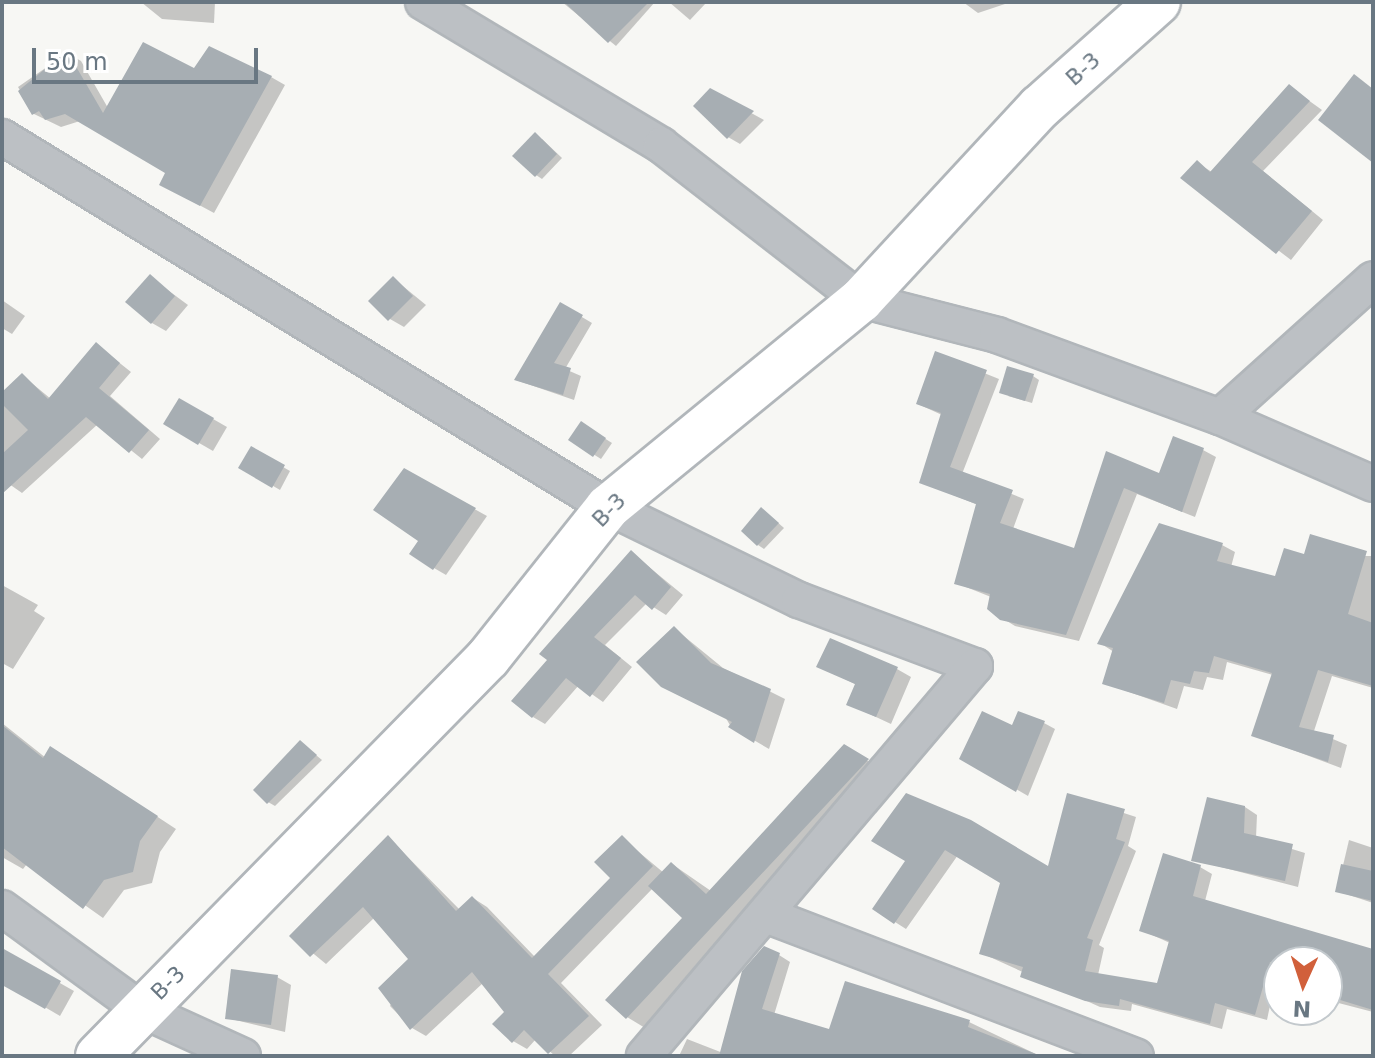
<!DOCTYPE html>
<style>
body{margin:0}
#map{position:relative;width:1375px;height:1058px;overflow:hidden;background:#f7f7f4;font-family:"DejaVu Sans",sans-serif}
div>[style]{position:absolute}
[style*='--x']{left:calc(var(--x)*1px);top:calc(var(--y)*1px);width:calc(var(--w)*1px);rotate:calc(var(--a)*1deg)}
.shadow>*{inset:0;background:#0003}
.building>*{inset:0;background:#a7aeb3}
.roads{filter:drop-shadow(2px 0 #b1b6ba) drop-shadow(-2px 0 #b1b6ba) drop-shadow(0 2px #b1b6ba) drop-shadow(0 -2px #b1b6ba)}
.minor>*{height:34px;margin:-17px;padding:0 17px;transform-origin:17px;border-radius:17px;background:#bcc0c4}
.secondary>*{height:44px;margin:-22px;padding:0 22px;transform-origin:22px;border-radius:22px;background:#fff}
span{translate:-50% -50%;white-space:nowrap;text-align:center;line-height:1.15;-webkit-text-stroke:8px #fff;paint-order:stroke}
.street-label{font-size:22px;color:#697782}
.frame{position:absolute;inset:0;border:4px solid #697782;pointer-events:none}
.north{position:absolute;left:1263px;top:946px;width:80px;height:80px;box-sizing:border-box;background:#fff;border:2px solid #c3c9cd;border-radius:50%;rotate:183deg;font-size:22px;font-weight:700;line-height:32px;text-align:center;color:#697782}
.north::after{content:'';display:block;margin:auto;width:28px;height:36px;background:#d1603b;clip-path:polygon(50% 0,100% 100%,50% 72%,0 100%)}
.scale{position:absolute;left:32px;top:48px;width:226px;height:36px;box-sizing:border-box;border:4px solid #697782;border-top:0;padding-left:10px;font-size:24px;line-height:28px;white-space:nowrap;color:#697782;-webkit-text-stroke:6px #fff;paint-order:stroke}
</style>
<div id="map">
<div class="shadow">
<i style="clip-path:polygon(141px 2px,215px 2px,214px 23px,162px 19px)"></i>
<i style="clip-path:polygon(562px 2px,655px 2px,616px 46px)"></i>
<i style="clip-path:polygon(669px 2px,704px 2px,706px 3px,690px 20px)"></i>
<i style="clip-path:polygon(1011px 2px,978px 13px,963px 2px)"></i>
<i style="clip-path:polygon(67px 53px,81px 61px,108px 108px,195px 71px,271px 77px,285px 85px,214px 213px,175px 192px,168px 172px,80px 121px,61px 127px,34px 114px,18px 87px)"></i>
<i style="clip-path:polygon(1290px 87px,1322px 110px,1263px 171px,1323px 220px,1291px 260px,1183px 178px,1197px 163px,1212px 172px)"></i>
<i style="clip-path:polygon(711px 91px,764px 120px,740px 144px,728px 137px)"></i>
<i style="clip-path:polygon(542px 139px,562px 158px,542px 179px,536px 175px)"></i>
<i style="clip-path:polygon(150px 277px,188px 305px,166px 331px,152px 323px)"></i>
<i style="clip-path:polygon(393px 278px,426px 305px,404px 327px,390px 319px)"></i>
<i style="clip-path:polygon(2px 300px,25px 316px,12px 334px,2px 328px)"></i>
<i style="clip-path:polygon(560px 304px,592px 323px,565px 369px,581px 376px,574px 400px,516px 380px)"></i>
<i style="clip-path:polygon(97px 345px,131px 372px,110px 396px,160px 439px,142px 459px,98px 424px,22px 493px,2px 479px,2px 395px,22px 375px,51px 399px)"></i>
<i style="clip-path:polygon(937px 354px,999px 379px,962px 474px,1024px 499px,1013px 529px,1075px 550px,1107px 454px,1160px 475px,1203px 450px,1216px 457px,1195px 517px,1137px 494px,1079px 641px,1015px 626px,1002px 618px,991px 597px,956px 583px,978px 505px,921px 482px,942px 415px,918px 404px)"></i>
<i style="clip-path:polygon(1033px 376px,1039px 380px,1032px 403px,1008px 396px)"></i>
<i style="clip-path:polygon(180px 400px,227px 427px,213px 451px,166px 424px)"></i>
<i style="clip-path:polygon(582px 424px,612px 443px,601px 459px,571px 440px)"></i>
<i style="clip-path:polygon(252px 449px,290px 471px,280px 490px,241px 467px)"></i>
<i style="clip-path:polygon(404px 470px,487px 516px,446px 575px,434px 568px,421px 540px)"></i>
<i style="clip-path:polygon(768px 514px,784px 528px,764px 549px,758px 545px)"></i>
<i style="clip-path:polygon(1222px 545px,1235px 552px,1231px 567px,1277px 578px,1305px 556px,1373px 556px,1373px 688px,1332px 676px,1314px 731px,1347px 745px,1341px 768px,1253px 735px,1273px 675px,1227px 662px,1223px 680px,1207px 677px,1203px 690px,1184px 686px,1177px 709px,1104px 683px,1114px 652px,1100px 643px)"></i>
<i style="clip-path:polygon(632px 553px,683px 595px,666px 615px,647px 603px,605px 645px,632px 667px,603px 702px,579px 685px,545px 724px,533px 717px,550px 660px)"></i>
<i style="clip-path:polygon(2px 585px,38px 605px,34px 611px,45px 618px,13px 669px,2px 663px)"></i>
<i style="clip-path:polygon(674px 628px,723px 668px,785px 699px,769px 749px,731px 727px)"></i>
<i style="clip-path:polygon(819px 666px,897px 669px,911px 677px,891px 724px,848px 704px,857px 685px)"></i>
<i style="clip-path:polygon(2px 723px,46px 758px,71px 760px,176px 829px,160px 852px,152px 883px,124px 890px,103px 918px,27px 864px,23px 869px,2px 857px)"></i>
<i style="clip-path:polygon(1044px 723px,1055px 729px,1028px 796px,962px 758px,1014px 728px)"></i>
<i style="clip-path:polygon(300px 742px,322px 760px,275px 806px,268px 802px)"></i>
<i style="clip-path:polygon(844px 747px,895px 777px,655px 1034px,627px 1017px,685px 917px,653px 888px,561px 983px,602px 1025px,569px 1056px,555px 1056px,536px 1039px,527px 1049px,513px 1041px,507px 1012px,483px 983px,426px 1036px,412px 1028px,390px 1006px,411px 959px,374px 918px,326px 964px,292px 936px,388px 837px,460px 910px,473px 898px,487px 907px,535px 957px,613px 878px,622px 838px,664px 873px,672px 864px,711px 891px)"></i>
<i style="clip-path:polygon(1069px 795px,1136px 817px,1128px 846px,1136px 851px,1099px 945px,1104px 948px,1098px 975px,1159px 986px,1170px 943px,1141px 930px,1200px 867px,1212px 874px,1205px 901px,1373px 954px,1373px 1012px,1327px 1000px,1327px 962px,1279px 962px,1267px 1020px,1227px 1009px,1222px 1029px,1132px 1004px,1131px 1011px,1100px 1007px,981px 953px,1003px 882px,958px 855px,906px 929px,895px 922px,908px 861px,907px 796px,1049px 869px)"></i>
<i style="clip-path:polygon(1245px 807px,1257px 815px,1256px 838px,1305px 853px,1298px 887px,1194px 860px)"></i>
<i style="clip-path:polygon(1349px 840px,1373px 848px,1373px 903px,1337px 891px)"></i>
<i style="clip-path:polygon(5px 952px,74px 991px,60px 1016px,2px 982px)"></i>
<i style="clip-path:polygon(779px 955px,790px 962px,774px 1015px,830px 1032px,969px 1022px,1040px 1056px,679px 1056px,687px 1039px,723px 1053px)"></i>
<i style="clip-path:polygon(277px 977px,291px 985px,285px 1032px,227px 1018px)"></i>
</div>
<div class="building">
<i style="clip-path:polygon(564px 2px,649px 2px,608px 43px)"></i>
<i style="clip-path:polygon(143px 42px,194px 68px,209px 46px,272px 76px,200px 206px,159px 185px,165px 173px,65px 114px,45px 120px,39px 111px,32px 115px,18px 91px,67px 51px,103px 113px)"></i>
<i style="clip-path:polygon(1354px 74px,1373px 89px,1373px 163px,1318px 120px)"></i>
<i style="clip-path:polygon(1289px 84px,1310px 101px,1252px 162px,1312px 211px,1276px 254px,1180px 178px,1197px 160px,1210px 172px)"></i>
<i style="clip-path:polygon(710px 88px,754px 111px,727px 139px,693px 106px)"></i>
<i style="clip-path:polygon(535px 132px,557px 154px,535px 177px,512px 156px)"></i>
<i style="clip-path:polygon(150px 274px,175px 296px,151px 324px,125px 302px)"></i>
<i style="clip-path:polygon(393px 276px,413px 296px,388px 321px,368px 301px)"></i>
<i style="clip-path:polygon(560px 302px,583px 315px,554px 363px,571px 368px,563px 395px,514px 380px)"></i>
<i style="clip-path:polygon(96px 342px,120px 363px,99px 388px,149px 430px,129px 453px,86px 417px,2px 494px,2px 454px,28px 430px,2px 404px,2px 392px,22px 373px,48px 399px)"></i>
<i style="clip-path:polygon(935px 351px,987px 370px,950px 467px,1013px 490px,1000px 523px,1074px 548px,1106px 451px,1159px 473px,1173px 436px,1204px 448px,1182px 512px,1124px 488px,1066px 635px,1000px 620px,987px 609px,990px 594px,954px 584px,976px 504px,919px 483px,941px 413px,916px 404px)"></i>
<i style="clip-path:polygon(1007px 366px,1034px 374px,1025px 401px,999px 393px)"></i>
<i style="clip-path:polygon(179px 398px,214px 418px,198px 445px,163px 424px)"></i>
<i style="clip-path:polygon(581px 421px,606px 438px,593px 457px,568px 440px)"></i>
<i style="clip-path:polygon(251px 446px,285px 465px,272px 488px,238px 468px)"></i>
<i style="clip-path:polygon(404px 468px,476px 508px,433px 570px,409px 554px,418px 541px,373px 510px)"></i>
<i style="clip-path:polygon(761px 507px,779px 523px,757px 546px,741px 531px)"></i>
<i style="clip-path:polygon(1159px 523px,1223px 543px,1217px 561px,1275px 576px,1284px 548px,1304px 554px,1310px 534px,1367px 551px,1348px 614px,1373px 623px,1373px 686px,1318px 670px,1299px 727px,1334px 735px,1328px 762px,1251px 736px,1272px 673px,1214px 656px,1209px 673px,1194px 671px,1190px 684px,1171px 680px,1164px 703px,1102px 684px,1113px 648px,1097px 644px)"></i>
<i style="clip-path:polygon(631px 550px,671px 587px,652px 610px,635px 595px,594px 637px,621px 658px,590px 697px,566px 678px,532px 718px,511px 701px,547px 660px,539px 654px)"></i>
<i style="clip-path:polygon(674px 626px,711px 663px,771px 689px,754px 743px,728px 727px,732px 722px,661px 687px,636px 662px)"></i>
<i style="clip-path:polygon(830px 638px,898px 667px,876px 717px,846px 705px,855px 684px,816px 667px)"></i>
<i style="clip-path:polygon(982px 711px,1012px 725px,1018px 711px,1045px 721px,1016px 792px,959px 759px)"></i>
<i style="clip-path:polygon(2px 725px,43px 758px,50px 746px,158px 816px,140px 841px,133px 872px,104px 880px,83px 909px,2px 847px)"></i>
<i style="clip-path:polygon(300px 740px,317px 755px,267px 804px,253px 790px)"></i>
<i style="clip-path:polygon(844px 744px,869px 759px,626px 1019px,605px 1000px,682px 918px,648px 886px,671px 862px,706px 894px)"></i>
<i style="clip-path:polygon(906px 793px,971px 820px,1048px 866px,1067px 793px,1125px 809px,1116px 839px,1125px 842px,1087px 938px,1093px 940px,1085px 971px,1157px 983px,1169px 941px,1139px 931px,1163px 853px,1201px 865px,1193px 896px,1373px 949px,1373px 1010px,1327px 996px,1327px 962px,1270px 962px,1255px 1015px,1215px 1003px,1210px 1024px,1120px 999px,1119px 1006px,1085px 1001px,1020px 977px,1023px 967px,979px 954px,1000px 883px,945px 850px,894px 924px,872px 909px,905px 861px,871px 841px)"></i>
<i style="clip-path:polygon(1207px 797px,1245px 806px,1244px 833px,1293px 844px,1285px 881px,1191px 861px)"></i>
<i style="clip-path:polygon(388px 835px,456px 911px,472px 896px,532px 958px,610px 878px,594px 862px,622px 835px,653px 866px,548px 974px,589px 1016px,548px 1054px,524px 1030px,512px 1043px,492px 1024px,504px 1012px,472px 972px,410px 1030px,378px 988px,408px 959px,363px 907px,310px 957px,289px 936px)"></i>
<i style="clip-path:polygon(1341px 864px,1373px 871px,1373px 901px,1335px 892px)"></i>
<i style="clip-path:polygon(764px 946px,780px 953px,762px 1009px,829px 1029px,845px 981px,970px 1020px,968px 1027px,1041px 1056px,719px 1056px,742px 971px)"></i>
<i style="clip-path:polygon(2px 948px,61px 981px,45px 1009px,2px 985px)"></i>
<i style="clip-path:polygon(231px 969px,278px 975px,271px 1025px,225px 1019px)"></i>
</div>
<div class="roads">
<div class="minor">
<i style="--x:423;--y:2;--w:278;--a:31"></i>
<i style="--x:661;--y:145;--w:253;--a:37.8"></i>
<i style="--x:861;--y:300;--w:140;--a:14.4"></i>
<i style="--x:997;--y:335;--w:238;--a:20.2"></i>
<i style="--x:1220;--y:417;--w:206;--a:-42"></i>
<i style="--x:2;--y:137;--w:710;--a:31.41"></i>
<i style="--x:608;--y:507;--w:212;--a:26"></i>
<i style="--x:799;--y:600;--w:188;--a:20.6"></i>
<i style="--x:975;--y:666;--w:512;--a:130.32"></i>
<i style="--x:1220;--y:417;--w:167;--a:23.6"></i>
<i style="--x:2;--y:908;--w:173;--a:36.1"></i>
<i style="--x:142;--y:1010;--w:111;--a:24.5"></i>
<i style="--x:766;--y:915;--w:396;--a:20.9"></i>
</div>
<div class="secondary">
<i style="--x:98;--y:1056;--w:557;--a:-45.58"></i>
<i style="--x:488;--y:658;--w:193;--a:-51.5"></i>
<i style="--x:608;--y:507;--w:327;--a:-39.3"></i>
<i style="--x:861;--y:300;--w:263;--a:-47.2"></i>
<i style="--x:1040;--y:107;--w:158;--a:-41.7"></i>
</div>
</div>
<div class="street-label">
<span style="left:1083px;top:69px;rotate:-42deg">B-3</span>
<span style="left:609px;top:510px;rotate:-46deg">B-3</span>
<span style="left:168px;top:983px;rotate:-45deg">B-3</span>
</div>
<div class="frame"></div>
<div class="north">N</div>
<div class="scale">50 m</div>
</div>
